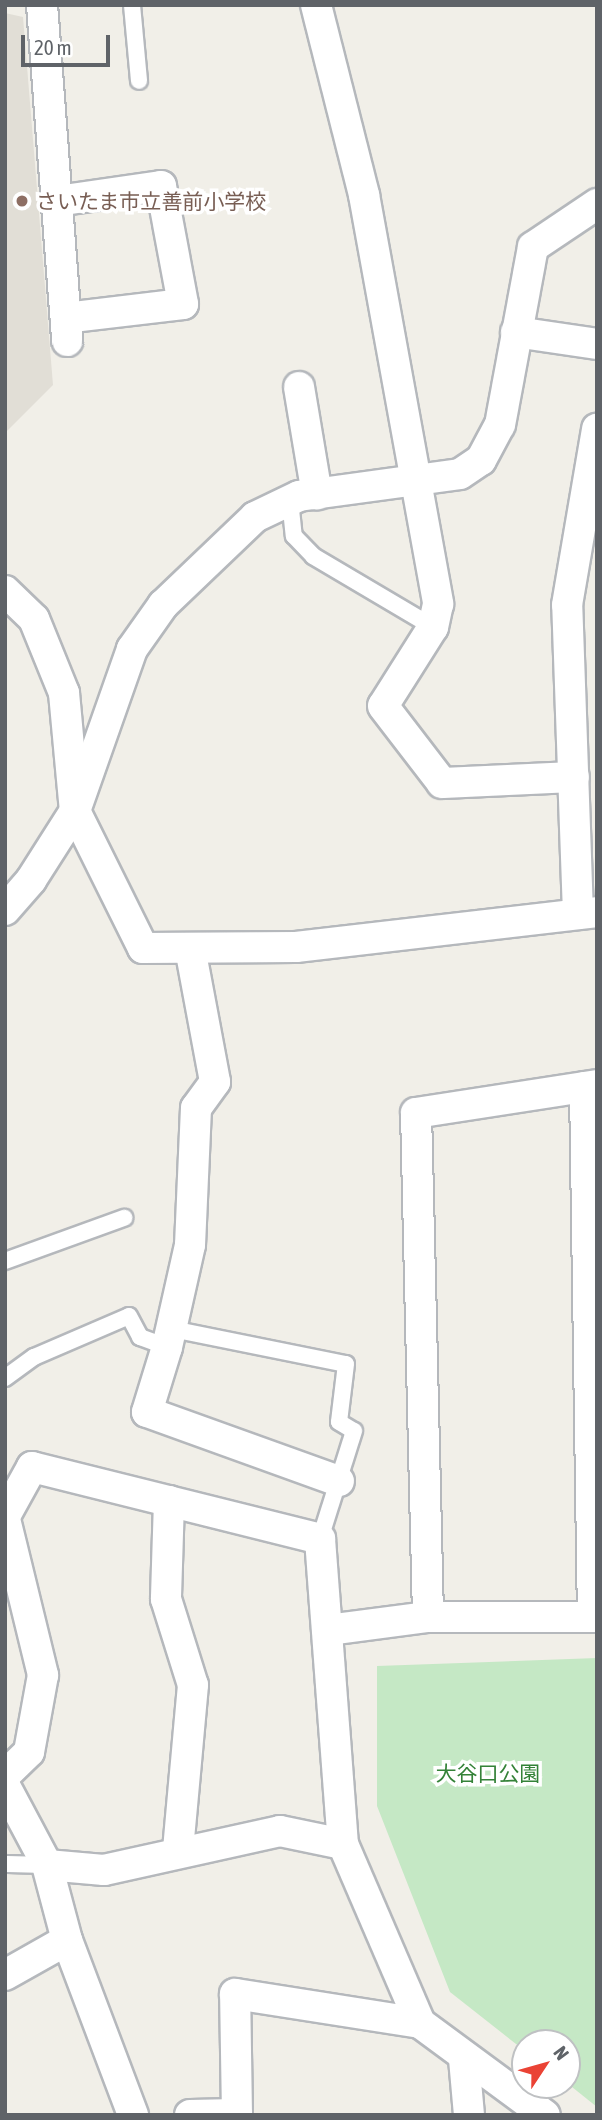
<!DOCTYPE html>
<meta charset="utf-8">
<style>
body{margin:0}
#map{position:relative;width:602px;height:2120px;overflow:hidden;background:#f1efe8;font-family:"Asap Condensed","Noto Sans JP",sans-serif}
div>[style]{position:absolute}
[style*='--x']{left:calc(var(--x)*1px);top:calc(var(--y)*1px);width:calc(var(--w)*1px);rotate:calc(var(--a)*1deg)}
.education>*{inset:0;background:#e1ded6}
.green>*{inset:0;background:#c5e8c5}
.roads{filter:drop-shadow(2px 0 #b5b8bc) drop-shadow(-2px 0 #b5b8bc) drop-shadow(0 2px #b5b8bc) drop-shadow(0 -2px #b5b8bc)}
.lane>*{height:16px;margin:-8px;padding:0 8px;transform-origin:8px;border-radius:8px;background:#fff}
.street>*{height:30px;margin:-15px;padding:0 15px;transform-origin:15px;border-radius:15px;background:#fff}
.dots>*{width:19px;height:19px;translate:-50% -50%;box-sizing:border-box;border:4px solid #fff;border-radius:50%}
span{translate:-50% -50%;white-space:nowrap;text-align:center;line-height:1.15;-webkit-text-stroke:7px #fff;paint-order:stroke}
.education-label{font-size:21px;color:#785e54}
.left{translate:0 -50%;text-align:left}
.park-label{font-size:21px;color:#348238}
.frame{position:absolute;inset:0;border:7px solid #5f6368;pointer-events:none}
.north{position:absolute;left:511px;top:2029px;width:70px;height:70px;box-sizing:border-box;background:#fff;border:2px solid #bfc1c3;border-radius:50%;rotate:54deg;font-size:19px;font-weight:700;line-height:28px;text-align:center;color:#5f6368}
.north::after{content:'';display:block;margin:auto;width:24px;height:32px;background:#ea4335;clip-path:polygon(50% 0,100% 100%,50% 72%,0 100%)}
.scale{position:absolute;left:21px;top:35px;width:89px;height:32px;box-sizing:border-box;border:4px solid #5f6368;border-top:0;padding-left:9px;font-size:21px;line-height:24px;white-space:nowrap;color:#5f6368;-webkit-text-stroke:5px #fff;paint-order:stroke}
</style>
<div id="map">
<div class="education">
<i style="clip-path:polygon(5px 13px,23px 17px,53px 385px,5px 433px)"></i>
</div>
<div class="green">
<i style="clip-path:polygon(597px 1658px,597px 2107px,567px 2083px,567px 2043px,525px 2043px,525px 2051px,450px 1992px,377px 1806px,377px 1666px)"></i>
</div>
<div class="roads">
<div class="lane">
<i style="--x:132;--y:5;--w:76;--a:84.7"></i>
<i style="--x:290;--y:500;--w:36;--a:84"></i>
<i style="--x:294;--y:536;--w:28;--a:46"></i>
<i style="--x:313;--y:556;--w:139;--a:30.6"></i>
<i style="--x:5;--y:1261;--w:127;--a:-19.9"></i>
<i style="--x:172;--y:1329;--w:177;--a:11.4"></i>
<i style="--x:346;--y:1364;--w:58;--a:96.9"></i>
<i style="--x:339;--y:1422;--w:17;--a:31"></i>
<i style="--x:354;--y:1431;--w:113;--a:107.5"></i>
<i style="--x:5;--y:1378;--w:36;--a:-36"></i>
<i style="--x:34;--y:1357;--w:103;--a:-23.3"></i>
<i style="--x:129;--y:1316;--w:24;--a:62"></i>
<i style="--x:140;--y:1337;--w:29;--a:20"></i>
<i style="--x:5;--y:1864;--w:42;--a:1.4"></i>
</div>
<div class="street">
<i style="--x:42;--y:5;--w:337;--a:85.7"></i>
<i style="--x:316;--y:5;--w:196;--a:75.8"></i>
<i style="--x:364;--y:195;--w:416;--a:79.7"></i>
<i style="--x:438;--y:604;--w:24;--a:102"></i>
<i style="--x:433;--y:627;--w:93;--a:122.3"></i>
<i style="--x:383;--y:706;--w:97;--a:52.5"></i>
<i style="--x:442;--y:783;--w:132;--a:-2.6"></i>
<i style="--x:57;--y:201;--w:105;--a:-8.2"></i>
<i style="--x:161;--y:186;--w:120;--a:79.4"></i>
<i style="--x:183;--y:304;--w:118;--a:173.2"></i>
<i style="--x:516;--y:332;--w:82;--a:8.4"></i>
<i style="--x:299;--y:387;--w:109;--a:80.5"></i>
<i style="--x:5;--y:591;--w:40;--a:44"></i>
<i style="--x:34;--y:619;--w:80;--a:67.9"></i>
<i style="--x:64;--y:693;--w:119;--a:84.7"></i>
<i style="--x:75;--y:811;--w:153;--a:63.6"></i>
<i style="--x:143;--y:948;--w:153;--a:-0.4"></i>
<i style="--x:296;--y:947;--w:303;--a:-6.6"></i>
<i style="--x:5;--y:910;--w:40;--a:-49"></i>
<i style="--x:31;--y:880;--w:82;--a:-57.5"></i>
<i style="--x:75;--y:811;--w:172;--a:-70.6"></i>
<i style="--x:132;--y:649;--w:54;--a:-54.8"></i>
<i style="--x:163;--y:605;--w:127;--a:-43.7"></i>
<i style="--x:255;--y:517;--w:49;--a:-25.5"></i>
<i style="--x:299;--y:496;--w:162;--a:-7.8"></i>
<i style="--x:460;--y:474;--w:25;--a:-34"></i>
<i style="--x:481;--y:460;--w:40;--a:-62"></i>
<i style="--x:500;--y:425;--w:181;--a:-79.5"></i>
<i style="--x:533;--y:247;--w:77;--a:-33.9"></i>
<i style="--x:578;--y:914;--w:309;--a:-92"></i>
<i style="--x:567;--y:605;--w:179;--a:-80.3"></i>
<i style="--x:190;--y:948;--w:136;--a:79.4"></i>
<i style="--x:215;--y:1082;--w:32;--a:126"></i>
<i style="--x:196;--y:1108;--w:137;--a:92.5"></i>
<i style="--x:190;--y:1245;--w:105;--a:102.7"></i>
<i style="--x:167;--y:1347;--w:68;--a:107.1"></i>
<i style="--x:147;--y:1412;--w:204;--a:19.8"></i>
<i style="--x:585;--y:1087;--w:530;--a:89.14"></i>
<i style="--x:169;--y:1501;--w:98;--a:91.8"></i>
<i style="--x:166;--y:1599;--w:90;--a:72.6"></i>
<i style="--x:193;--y:1685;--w:166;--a:95.2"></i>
<i style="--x:5;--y:1516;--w:56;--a:-61.1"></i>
<i style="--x:32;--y:1467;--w:297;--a:14"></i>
<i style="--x:320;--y:1539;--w:306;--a:85.7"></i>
<i style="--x:343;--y:1844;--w:195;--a:66.7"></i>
<i style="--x:420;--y:2023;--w:155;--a:36.4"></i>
<i style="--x:5;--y:1519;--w:161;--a:76.3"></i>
<i style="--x:43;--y:1675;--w:78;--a:100.3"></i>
<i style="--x:29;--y:1752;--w:33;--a:136"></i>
<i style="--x:428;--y:1617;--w:504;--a:-91.36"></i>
<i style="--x:416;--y:1113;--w:183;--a:-8.8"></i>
<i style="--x:328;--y:1630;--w:101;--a:-7.4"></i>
<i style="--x:428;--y:1617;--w:169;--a:0"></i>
<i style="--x:5;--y:1786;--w:89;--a:62"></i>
<i style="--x:47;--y:1865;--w:78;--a:75.1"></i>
<i style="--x:67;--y:1940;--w:187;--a:69.3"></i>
<i style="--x:47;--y:1865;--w:57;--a:5"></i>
<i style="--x:104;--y:1870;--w:180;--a:-12.5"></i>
<i style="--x:280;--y:1831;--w:64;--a:11.7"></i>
<i style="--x:5;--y:1975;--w:71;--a:-29.4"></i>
<i style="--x:464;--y:2059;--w:56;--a:84.9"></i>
<i style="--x:190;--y:2115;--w:47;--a:-1.2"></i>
<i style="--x:237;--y:2115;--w:121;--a:-90.9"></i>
<i style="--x:235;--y:1994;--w:187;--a:8.9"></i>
</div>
</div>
<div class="dots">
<i style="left:22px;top:201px;background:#8d6e63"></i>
</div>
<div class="education-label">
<span class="left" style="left:36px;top:201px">さいたま市立善前小学校</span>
</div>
<div class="park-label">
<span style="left:488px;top:1773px">大谷口公園</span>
</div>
<div class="frame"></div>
<div class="north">N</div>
<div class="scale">20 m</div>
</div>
